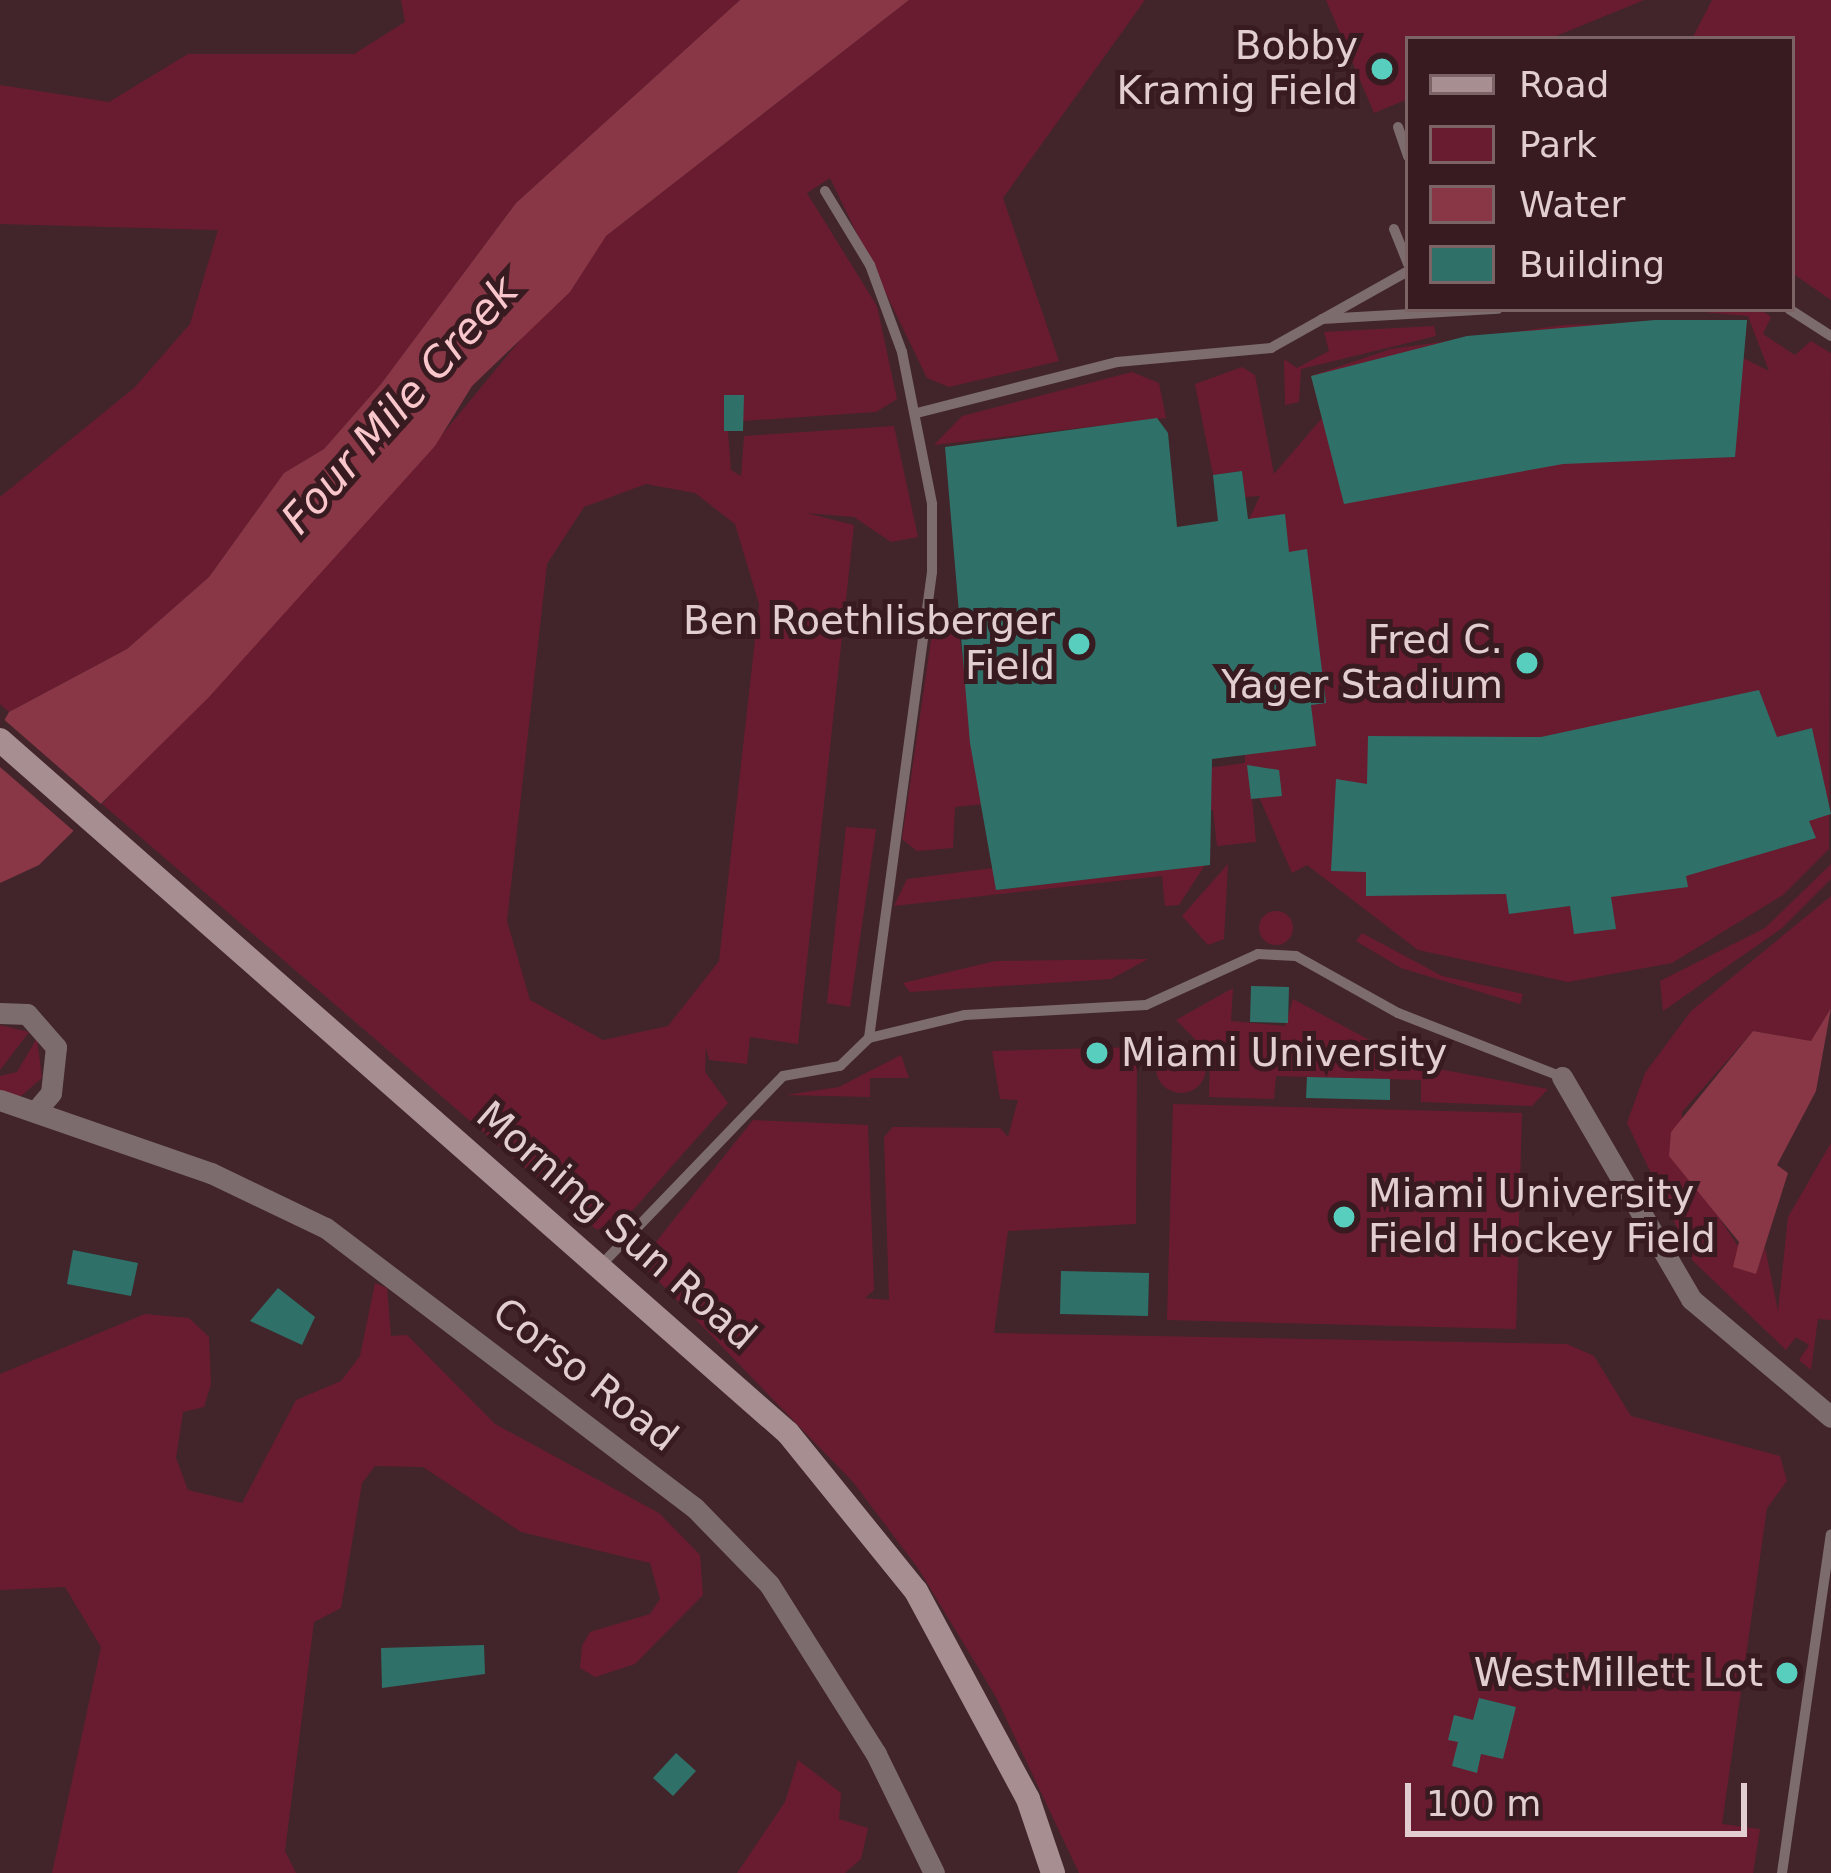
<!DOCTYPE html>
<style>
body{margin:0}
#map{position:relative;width:1831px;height:1873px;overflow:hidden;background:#42252a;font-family:"DejaVu Sans",sans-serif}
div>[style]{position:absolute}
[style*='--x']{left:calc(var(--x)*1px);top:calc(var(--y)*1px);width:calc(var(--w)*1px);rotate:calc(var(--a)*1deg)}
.green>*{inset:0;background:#691c2f}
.round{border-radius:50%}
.water>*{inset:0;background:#893647}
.pier>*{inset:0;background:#42252a}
.building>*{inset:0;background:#2f7169}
.lane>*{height:10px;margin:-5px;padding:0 5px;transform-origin:5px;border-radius:5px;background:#7c6c6e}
.street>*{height:21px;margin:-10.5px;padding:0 10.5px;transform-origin:10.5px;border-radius:10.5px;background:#7c6c6e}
.secondary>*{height:24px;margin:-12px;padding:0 12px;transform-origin:12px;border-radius:12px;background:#a78f91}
.dots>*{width:33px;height:33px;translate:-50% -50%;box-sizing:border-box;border:6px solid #371b20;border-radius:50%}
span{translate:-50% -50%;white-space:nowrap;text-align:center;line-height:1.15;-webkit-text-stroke:10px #371b20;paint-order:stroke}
.poi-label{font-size:39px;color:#e2ced0}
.right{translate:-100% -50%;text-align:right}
.left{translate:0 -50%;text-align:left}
.street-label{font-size:39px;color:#e2ced0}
.water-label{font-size:42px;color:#f9c6cc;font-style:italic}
.legend{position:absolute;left:1405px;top:36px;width:390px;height:276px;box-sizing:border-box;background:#371b20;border:3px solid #7b6366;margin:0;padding:15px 21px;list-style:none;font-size:36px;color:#e2ced0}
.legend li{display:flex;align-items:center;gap:24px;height:60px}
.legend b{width:60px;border:3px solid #7b6366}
.scale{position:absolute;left:1405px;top:1783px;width:342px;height:54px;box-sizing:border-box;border:6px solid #e2ced0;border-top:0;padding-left:15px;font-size:36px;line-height:42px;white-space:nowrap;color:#e2ced0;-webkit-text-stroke:9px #371b20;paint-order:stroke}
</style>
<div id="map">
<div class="green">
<i style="clip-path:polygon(401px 0,740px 0,516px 203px,381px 384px,324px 449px,284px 473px,209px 577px,127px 649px,9px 712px,0 704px,0 497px,134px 388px,190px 324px,218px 230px,0 224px,0 85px,109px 102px,188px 54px,354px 54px,405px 22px)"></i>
<i style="clip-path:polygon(evenodd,909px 0,1145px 0,1003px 198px,1059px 361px,949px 387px,927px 378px,830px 178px,807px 193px,877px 306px,897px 399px,876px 412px,743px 421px,743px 395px,725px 395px,731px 470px,741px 476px,744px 436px,894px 426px,918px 537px,891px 542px,854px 517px,806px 513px,854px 525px,798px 1044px,750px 1037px,747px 1064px,709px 1060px,706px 1046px,705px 1072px,728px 1103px,633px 1210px,597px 1230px,102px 804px,421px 460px,606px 236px,909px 0,646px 484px,695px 493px,735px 524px,759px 604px,719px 961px,668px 1026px,603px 1040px,530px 1000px,507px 921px,547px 564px,584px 507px,646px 484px)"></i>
<i style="clip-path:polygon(1326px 0,1644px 0,1549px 39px,1408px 39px,1408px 99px,1374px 113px)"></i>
<i style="clip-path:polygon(1712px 0,1831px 0,1831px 300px,1792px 273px,1792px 39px,1692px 39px)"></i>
<i style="clip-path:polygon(1669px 309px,1760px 309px,1771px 317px,1763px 334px,1795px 355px,1811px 341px,1831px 353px,1829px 849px,1783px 895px,1672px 963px,1568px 982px,1418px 950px,1307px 865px,1292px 873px,1250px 776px,1256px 842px,1217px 846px,1213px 810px,1204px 810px,1208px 768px,1245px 763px,1240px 538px,1260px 496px,1245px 497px,1242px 471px,1213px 475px,1195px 384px,1242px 367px,1255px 375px,1274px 474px,1322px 418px,1311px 376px,1391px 349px,1564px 325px,1747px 320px,1743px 358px,1769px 371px,1748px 316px)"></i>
<i style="clip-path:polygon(1434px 326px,1436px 336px,1301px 369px,1299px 402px,1285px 405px,1284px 359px,1297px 368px,1329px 351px,1324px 332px)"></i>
<i style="clip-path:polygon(1132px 372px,1159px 383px,1166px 418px,934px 445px,962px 416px)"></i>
<i style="clip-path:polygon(957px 621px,985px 804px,955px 807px,953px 848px,917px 851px,902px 839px,932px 634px)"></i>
<i style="clip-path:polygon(846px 827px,876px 829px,850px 1007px,827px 1003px)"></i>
<i style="clip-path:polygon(1228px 864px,1224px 939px,1208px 945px,1182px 916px)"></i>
<i style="clip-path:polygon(1831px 864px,1831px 879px,1782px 928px,1663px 1011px,1660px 981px,1765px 928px)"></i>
<i style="clip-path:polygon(1205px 865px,1179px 905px,1165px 906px,1162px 876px,894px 906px,907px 879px,993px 868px,997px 890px)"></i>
<i style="clip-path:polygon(1831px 896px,1831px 1008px,1811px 1041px,1753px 1031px,1682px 1112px,1683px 1164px,1756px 1273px,1765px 1247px,1778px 1311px,1788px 1217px,1831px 1143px,1831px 1320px,1818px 1319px,1811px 1370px,1799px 1360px,1809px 1345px,1796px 1337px,1786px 1350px,1693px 1261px,1627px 1123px,1645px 1073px,1691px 1011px)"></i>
<i class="round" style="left:1259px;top:911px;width:34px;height:34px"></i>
<i style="clip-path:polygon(1362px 933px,1442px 976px,1523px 994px,1520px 1004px,1401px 968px,1356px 941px)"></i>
<i style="clip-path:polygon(1148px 959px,1111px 979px,910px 992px,903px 983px,995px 961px)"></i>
<i style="clip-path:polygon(1233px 988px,1231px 1021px,1285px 1026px,1293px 999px,1416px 1065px,1548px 1089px,1532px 1106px,1421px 1102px,1421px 1080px,1276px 1076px,1274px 1099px,1209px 1097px,1210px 1054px,1176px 1020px)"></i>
<i style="clip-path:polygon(0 1025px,29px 1032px,0 1070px)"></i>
<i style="clip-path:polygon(37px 1038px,42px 1078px,21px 1096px,0 1094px,0 1076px,17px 1072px)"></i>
<i class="round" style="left:1156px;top:1043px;width:50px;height:50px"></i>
<i style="clip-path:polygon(1137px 1047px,1136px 1224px,1008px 1231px,994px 1333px,1567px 1344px,1594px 1356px,1631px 1416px,1780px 1456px,1787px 1481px,1767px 1508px,1722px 1824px,1760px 1829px,1753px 1873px,1079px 1873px,996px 1697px,918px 1568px,853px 1482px,640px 1262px,753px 1120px,868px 1125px,874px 1290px,865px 1298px,889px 1300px,884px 1137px,893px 1127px,1000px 1128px,1008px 1137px,1018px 1100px,1000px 1099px,992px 1051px)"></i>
<i style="clip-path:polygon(901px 1055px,909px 1078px,870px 1078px,870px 1097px,785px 1095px,839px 1087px)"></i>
<i style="clip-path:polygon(1173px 1104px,1522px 1113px,1516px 1329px,1167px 1320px)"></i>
<i style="clip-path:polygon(375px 1283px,387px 1288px,391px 1336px,407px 1335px,495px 1424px,659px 1513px,700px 1555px,703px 1595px,635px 1664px,595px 1677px,580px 1668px,582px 1646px,590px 1632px,650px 1614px,660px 1599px,650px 1563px,521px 1532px,423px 1467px,375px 1466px,362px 1483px,341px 1608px,314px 1622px,285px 1851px,296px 1873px,52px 1873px,101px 1647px,65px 1587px,0 1590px,0 1374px,145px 1314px,189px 1318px,209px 1337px,211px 1384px,204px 1407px,183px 1412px,176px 1458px,188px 1490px,242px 1503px,296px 1400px,341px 1381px,360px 1356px)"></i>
<i style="clip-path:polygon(798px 1760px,841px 1793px,839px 1819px,868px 1828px,861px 1859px,845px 1873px,737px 1873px,785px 1802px)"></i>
</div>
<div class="water">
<i style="clip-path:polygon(740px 0,909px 0,606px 236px,570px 292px,472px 386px,435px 446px,209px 697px,39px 865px,0 883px,0 728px,9px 712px,127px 649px,209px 577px,284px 473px,324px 449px,381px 384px,516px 203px)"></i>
<i style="clip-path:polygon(1831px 1008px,1816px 1091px,1777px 1165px,1788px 1173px,1756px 1274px,1733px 1267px,1739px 1242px,1669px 1156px,1671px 1132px,1753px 1031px,1811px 1041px)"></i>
</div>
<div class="pier">
<i style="clip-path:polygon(0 716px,102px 805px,76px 833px,0 767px)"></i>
</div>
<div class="building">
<i style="clip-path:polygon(1655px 320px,1747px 320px,1735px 457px,1563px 464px,1344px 504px,1311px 376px,1467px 336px)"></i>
<i style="clip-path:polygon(724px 395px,744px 395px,743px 431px,724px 431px)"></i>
<i style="clip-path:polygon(1157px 418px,1168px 433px,1177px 527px,1218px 521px,1213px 475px,1242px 471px,1248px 519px,1285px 514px,1289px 552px,1307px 549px,1326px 703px,1311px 705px,1316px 746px,1212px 759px,1210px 865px,996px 890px,970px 743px,945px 447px)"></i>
<i style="clip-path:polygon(1759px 690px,1777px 737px,1812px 728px,1831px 814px,1809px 821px,1816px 838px,1686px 876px,1688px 887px,1611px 897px,1616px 929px,1574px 934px,1570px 906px,1509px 914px,1506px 894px,1366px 896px,1366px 872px,1331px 871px,1336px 779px,1367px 784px,1368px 736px,1541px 737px)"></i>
<i style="clip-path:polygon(1247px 765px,1279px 770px,1282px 796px,1251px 799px)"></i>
<i style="clip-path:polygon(1251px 986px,1289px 987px,1288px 1023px,1250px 1022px)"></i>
<i style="clip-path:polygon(1307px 1077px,1390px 1079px,1390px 1100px,1306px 1098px)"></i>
<i style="clip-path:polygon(73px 1250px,138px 1263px,131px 1296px,67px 1284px)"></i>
<i style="clip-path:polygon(1061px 1271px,1149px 1273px,1148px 1316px,1060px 1314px)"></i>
<i style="clip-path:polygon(278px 1288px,315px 1317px,302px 1345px,250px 1321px)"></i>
<i style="clip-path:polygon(484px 1645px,485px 1674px,382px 1688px,381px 1648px)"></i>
<i style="clip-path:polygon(1479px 1698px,1516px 1707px,1503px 1759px,1481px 1754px,1477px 1773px,1452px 1766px,1458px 1742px,1448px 1740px,1454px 1715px,1473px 1720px)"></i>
<i style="clip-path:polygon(676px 1753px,696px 1771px,673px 1796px,653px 1778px)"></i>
</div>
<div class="lane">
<i style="--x:1398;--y:127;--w:31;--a:71"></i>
<i style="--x:825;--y:191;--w:87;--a:58.7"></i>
<i style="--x:870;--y:265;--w:93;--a:69.8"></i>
<i style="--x:902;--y:352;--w:155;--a:78.8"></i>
<i style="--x:932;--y:504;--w:68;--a:90"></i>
<i style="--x:932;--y:572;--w:470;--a:97.7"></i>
<i style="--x:1394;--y:229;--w:37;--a:68"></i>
<i style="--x:1789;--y:309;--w:50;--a:32.7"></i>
<i style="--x:1322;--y:319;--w:176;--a:-3.3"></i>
<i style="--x:917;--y:413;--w:206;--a:-14.3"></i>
<i style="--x:1117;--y:362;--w:155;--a:-5.2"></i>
<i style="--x:1271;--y:348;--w:157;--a:-29.3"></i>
<i style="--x:604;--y:1262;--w:258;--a:-46.1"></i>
<i style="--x:783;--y:1076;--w:58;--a:-10"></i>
<i style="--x:840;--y:1066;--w:40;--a:-44"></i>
<i style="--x:869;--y:1038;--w:99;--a:-13.5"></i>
<i style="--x:965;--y:1015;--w:181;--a:-3.2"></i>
<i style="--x:1146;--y:1005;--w:123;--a:-24.5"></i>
<i style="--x:1258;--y:954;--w:38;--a:3"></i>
<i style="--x:1296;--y:956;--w:117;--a:29.2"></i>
<i style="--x:1398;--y:1013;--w:176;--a:21.3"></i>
<i style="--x:1782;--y:1873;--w:342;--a:-81.8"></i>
</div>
<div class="street">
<i style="--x:0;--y:1013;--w:27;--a:2"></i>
<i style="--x:27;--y:1014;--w:44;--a:48.7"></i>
<i style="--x:56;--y:1047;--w:46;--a:96.2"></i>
<i style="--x:51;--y:1093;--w:23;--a:130"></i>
<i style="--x:1562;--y:1077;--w:257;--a:59.8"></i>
<i style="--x:1691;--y:1299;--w:183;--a:40.1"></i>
<i style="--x:0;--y:1100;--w:223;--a:19.1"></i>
<i style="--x:211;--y:1173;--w:127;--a:25.6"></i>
<i style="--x:326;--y:1228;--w:463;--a:37.2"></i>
<i style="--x:695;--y:1508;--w:106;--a:45.8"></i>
<i style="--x:769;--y:1584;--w:201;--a:57.8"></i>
<i style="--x:876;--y:1754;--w:132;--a:64"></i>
</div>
<div class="secondary">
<i style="--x:0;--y:740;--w:1049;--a:41.33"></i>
<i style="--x:788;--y:1433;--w:203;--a:51"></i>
<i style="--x:916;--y:1591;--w:236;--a:61.7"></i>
<i style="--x:1028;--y:1799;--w:78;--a:71.3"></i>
</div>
<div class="dots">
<i style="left:1382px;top:69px;background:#58cebf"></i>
<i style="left:1079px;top:644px;background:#58cebf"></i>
<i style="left:1527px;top:663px;background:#58cebf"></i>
<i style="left:1097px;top:1053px;background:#58cebf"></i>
<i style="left:1344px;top:1217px;background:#58cebf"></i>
<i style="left:1787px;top:1673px;background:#58cebf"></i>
</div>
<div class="poi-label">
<span class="right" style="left:1358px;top:69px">Bobby<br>Kramig Field</span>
<span class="right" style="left:1055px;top:644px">Ben Roethlisberger<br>Field</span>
<span class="right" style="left:1503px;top:663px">Fred C.<br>Yager Stadium</span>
<span class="left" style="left:1121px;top:1053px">Miami University</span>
<span class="left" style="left:1368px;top:1217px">Miami University<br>Field Hockey Field</span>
<span class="right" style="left:1763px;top:1673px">WestMillett Lot</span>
</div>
<div class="street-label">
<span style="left:616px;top:1226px;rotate:41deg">Morning Sun Road</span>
<span style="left:585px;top:1375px;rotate:38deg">Corso Road</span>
</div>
<div class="water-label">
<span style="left:400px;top:405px;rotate:-48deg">Four Mile Creek</span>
</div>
<ul class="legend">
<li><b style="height:15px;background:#a78f91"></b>Road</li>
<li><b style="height:33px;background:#691c2f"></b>Park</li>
<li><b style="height:33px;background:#893647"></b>Water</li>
<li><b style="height:33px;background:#2f7169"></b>Building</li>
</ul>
<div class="scale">100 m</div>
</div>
